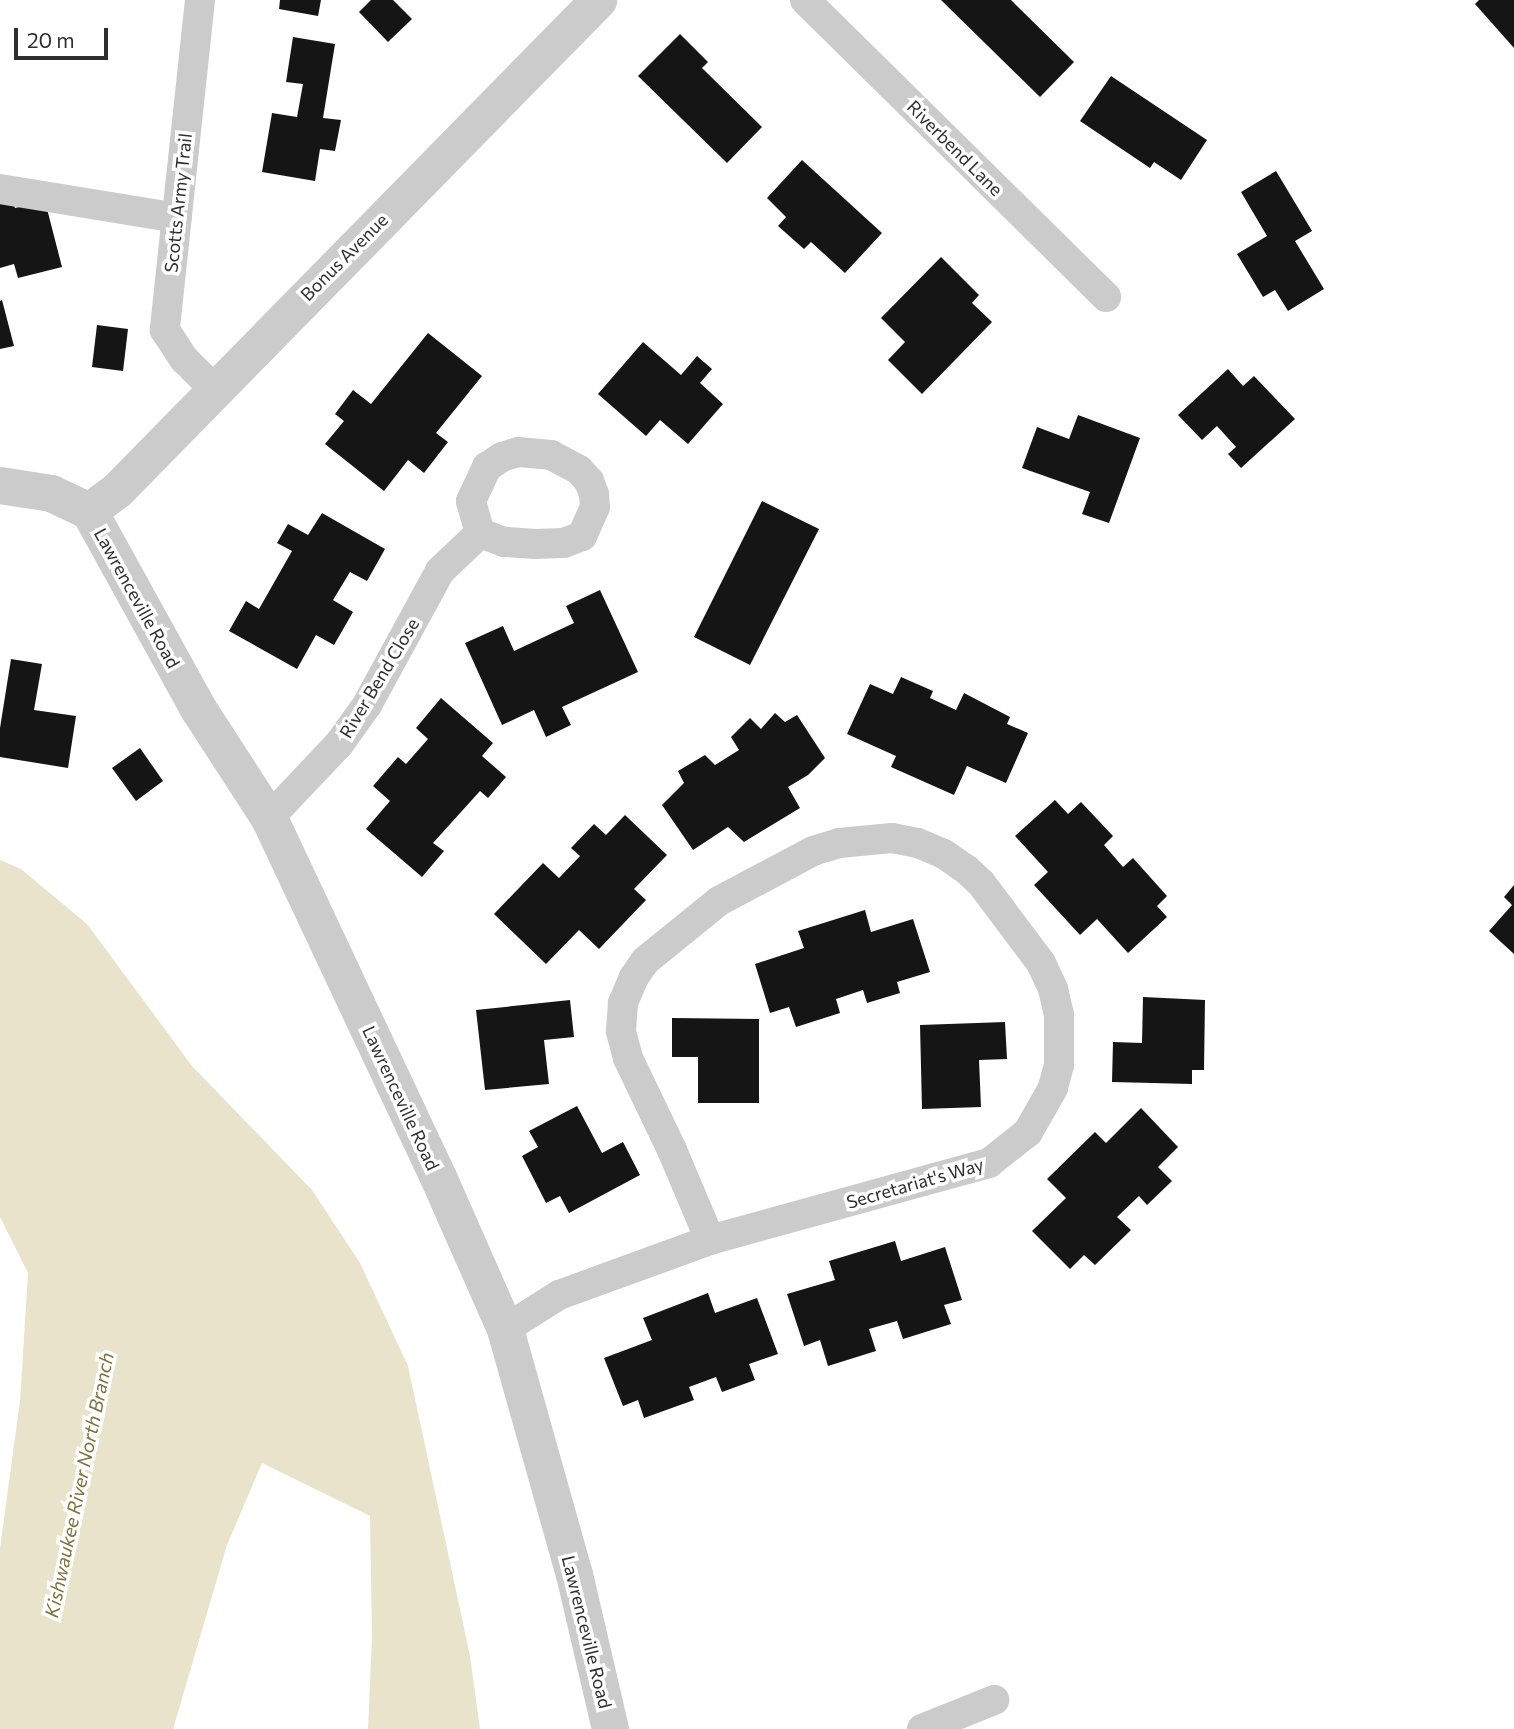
<!DOCTYPE html>
<style>
body{margin:0}
#map{position:relative;width:1514px;height:1729px;overflow:hidden;background:#fff;font-family:Commissioner,sans-serif}
div>[style]{position:absolute}
[style*='--x']{left:calc(var(--x)*1px);top:calc(var(--y)*1px);width:calc(var(--w)*1px);rotate:calc(var(--a)*1deg)}
.water>*{inset:0;background:#e9e3cb}
.building>*{inset:0;background:#151515}
.minor>*{height:30px;margin:-15px;padding:0 15px;transform-origin:15px;border-radius:15px;background:#cbcbcb}
.tertiary>*{height:37px;margin:-18.5px;padding:0 18.5px;transform-origin:18.5px;border-radius:18.5px;background:#cbcbcb}
span{translate:-50% -50%;white-space:nowrap;text-align:center;line-height:1.15;-webkit-text-stroke:7px #fff;paint-order:stroke}
.street-label{font-size:18px;color:#2e2e2e}
.water-label{font-size:19px;color:#7d713e;font-style:italic}
.scale{position:absolute;left:14px;top:28px;width:94px;height:32px;box-sizing:border-box;border:4px solid #2e2e2e;border-top:0;padding-left:9px;font-size:21px;line-height:24px;white-space:nowrap;color:#2e2e2e;-webkit-text-stroke:5px #fff;paint-order:stroke}
</style>
<div id="map">
<div class="water">
<i style="clip-path:polygon(0 860px,21px 869px,87px 924px,192px 1066px,312px 1190px,360px 1263px,408px 1366px,470px 1656px,480px 1729px,368px 1729px,372px 1637px,370px 1516px,262px 1463px,227px 1545px,173px 1729px,0 1729px,0 1548px,20px 1401px,28px 1273px,0 1217px)"></i>
</div>
<div class="building">
<i style="clip-path:polygon(280px 0,321px 0,318px 16px,279px 9px)"></i>
<i style="clip-path:polygon(371px 0,393px 0,412px 19px,388px 42px,359px 12px)"></i>
<i style="clip-path:polygon(941px 0,1011px 0,1074px 62px,1040px 97px)"></i>
<i style="clip-path:polygon(1479px 0,1514px 0,1514px 48px,1475px 4px)"></i>
<i style="clip-path:polygon(680px 34px,708px 62px,702px 68px,762px 127px,727px 163px,638px 76px)"></i>
<i style="clip-path:polygon(293px 37px,335px 44px,323px 118px,341px 120px,335px 151px,320px 149px,315px 181px,262px 172px,272px 113px,297px 117px,303px 84px,286px 82px)"></i>
<i style="clip-path:polygon(1111px 76px,1207px 140px,1181px 180px,1154px 162px,1150px 168px,1080px 121px)"></i>
<i style="clip-path:polygon(802px 160px,882px 233px,845px 273px,811px 242px,804px 249px,778px 226px,786px 217px,767px 198px)"></i>
<i style="clip-path:polygon(1276px 171px,1312px 231px,1295px 241px,1324px 289px,1288px 311px,1275px 290px,1263px 297px,1237px 254px,1267px 236px,1241px 192px)"></i>
<i style="clip-path:polygon(11px 194px,15px 208px,45px 201px,62px 267px,18px 278px,14px 264px,0 268px,0 197px)"></i>
<i style="clip-path:polygon(941px 257px,979px 295px,972px 303px,992px 322px,922px 394px,888px 360px,905px 342px,881px 318px)"></i>
<i style="clip-path:polygon(2px 300px,14px 346px,0 349px,0 301px)"></i>
<i style="clip-path:polygon(97px 325px,128px 329px,123px 371px,92px 367px)"></i>
<i style="clip-path:polygon(428px 333px,482px 376px,436px 433px,448px 442px,424px 473px,408px 460px,384px 491px,325px 444px,344px 421px,335px 414px,353px 390px,371px 404px)"></i>
<i style="clip-path:polygon(643px 342px,681px 375px,697px 356px,712px 369px,700px 383px,723px 404px,688px 444px,660px 420px,646px 436px,598px 394px)"></i>
<i style="clip-path:polygon(1228px 369px,1243px 386px,1254px 376px,1295px 419px,1241px 468px,1228px 454px,1236px 447px,1217px 426px,1202px 440px,1178px 415px)"></i>
<i style="clip-path:polygon(1078px 415px,1140px 438px,1109px 523px,1082px 514px,1090px 492px,1022px 468px,1037px 427px,1069px 439px)"></i>
<i style="clip-path:polygon(762px 501px,819px 529px,750px 665px,694px 637px)"></i>
<i style="clip-path:polygon(322px 513px,385px 549px,367px 581px,350px 572px,333px 600px,353px 612px,334px 645px,316px 635px,297px 669px,229px 631px,246px 601px,259px 609px,292px 551px,277px 543px,288px 524px,308px 535px)"></i>
<i style="clip-path:polygon(600px 590px,638px 672px,562px 707px,571px 725px,546px 737px,534px 710px,502px 725px,465px 643px,503px 626px,514px 651px,574px 623px,566px 606px)"></i>
<i style="clip-path:polygon(11px 659px,42px 664px,34px 710px,76px 716px,68px 768px,0 757px,0 728px)"></i>
<i style="clip-path:polygon(901px 677px,933px 691px,930px 698px,956px 710px,964px 693px,1010px 717px,1007px 724px,1028px 733px,1006px 783px,967px 766px,954px 795px,891px 767px,896px 756px,847px 734px,870px 684px,893px 694px)"></i>
<i style="clip-path:polygon(441px 698px,493px 743px,482px 756px,506px 777px,488px 798px,480px 791px,433px 843px,444px 851px,422px 877px,366px 829px,390px 801px,373px 786px,398px 757px,406px 764px,428px 739px,416px 728px)"></i>
<i style="clip-path:polygon(775px 713px,785px 722px,797px 715px,825px 758px,808px 775px,788px 787px,800px 808px,744px 842px,728px 827px,693px 850px,662px 805px,684px 783px,678px 771px,705px 755px,715px 765px,739px 750px,731px 737px,750px 718px,761px 729px)"></i>
<i style="clip-path:polygon(140px 748px,163px 781px,136px 801px,112px 768px)"></i>
<i style="clip-path:polygon(1055px 800px,1068px 814px,1081px 802px,1113px 836px,1104px 845px,1123px 867px,1133px 858px,1167px 896px,1157px 906px,1167px 917px,1128px 953px,1097px 919px,1080px 935px,1034px 885px,1048px 872px,1015px 836px)"></i>
<i style="clip-path:polygon(625px 815px,667px 855px,634px 889px,646px 900px,599px 949px,579px 930px,546px 964px,494px 914px,543px 863px,559px 878px,580px 856px,571px 848px,594px 824px,606px 835px)"></i>
<i style="clip-path:polygon(1514px 885px,1514px 954px,1489px 931px,1512px 905px,1504px 897px)"></i>
<i style="clip-path:polygon(865px 910px,871px 932px,913px 919px,930px 972px,897px 982px,900px 993px,867px 1003px,863px 990px,836px 999px,840px 1013px,796px 1027px,789px 1007px,770px 1013px,755px 964px,804px 948px,798px 931px)"></i>
<i style="clip-path:polygon(1143px 997px,1205px 1000px,1204px 1070px,1192px 1070px,1192px 1084px,1112px 1082px,1113px 1042px,1142px 1043px)"></i>
<i style="clip-path:polygon(570px 1000px,574px 1037px,544px 1040px,549px 1084px,485px 1090px,476px 1010px)"></i>
<i style="clip-path:polygon(672px 1018px,759px 1019px,759px 1103px,698px 1103px,698px 1057px,672px 1057px)"></i>
<i style="clip-path:polygon(1005px 1022px,1007px 1059px,979px 1060px,981px 1107px,922px 1109px,920px 1025px)"></i>
<i style="clip-path:polygon(577px 1106px,602px 1153px,623px 1142px,640px 1175px,569px 1213px,560px 1196px,546px 1203px,522px 1156px,538px 1147px,529px 1131px)"></i>
<i style="clip-path:polygon(1141px 1108px,1178px 1147px,1158px 1167px,1172px 1181px,1147px 1205px,1139px 1196px,1117px 1217px,1131px 1230px,1095px 1265px,1084px 1255px,1070px 1269px,1032px 1231px,1066px 1198px,1047px 1179px,1095px 1132px,1106px 1143px)"></i>
<i style="clip-path:polygon(895px 1241px,901px 1261px,945px 1247px,962px 1300px,944px 1305px,951px 1324px,903px 1339px,897px 1321px,869px 1329px,876px 1351px,828px 1366px,820px 1340px,804px 1346px,787px 1294px,835px 1280px,829px 1261px)"></i>
<i style="clip-path:polygon(708px 1293px,715px 1313px,757px 1298px,778px 1354px,749px 1364px,755px 1380px,722px 1392px,716px 1377px,689px 1387px,694px 1400px,644px 1418px,638px 1400px,623px 1406px,604px 1358px,652px 1340px,643px 1318px)"></i>
</div>
<div class="minor">
<i style="--x:200;--y:0;--w:332;--a:96.1"></i>
<i style="--x:165;--y:330;--w:35;--a:57"></i>
<i style="--x:184;--y:359;--w:42;--a:45"></i>
<i style="--x:805;--y:0;--w:423;--a:44.6"></i>
<i style="--x:0;--y:189;--w:179;--a:9.3"></i>
<i style="--x:518;--y:452;--w:33;--a:5"></i>
<i style="--x:551;--y:455;--w:32;--a:28"></i>
<i style="--x:579;--y:470;--w:15;--a:48"></i>
<i style="--x:589;--y:481;--w:14;--a:69"></i>
<i style="--x:594;--y:494;--w:13;--a:86"></i>
<i style="--x:595;--y:507;--w:32;--a:114"></i>
<i style="--x:582;--y:536;--w:19;--a:159"></i>
<i style="--x:564;--y:543;--w:29;--a:178"></i>
<i style="--x:535;--y:544;--w:31;--a:-176"></i>
<i style="--x:504;--y:542;--w:26;--a:-159"></i>
<i style="--x:480;--y:533;--w:33;--a:-106"></i>
<i style="--x:471;--y:501;--w:38;--a:-65"></i>
<i style="--x:487;--y:467;--w:18;--a:-34"></i>
<i style="--x:502;--y:457;--w:17;--a:-17"></i>
<i style="--x:269;--y:818;--w:102;--a:-46.6"></i>
<i style="--x:339;--y:744;--w:48;--a:-54.3"></i>
<i style="--x:367;--y:705;--w:153;--a:-61.4"></i>
<i style="--x:440;--y:571;--w:55;--a:-43.5"></i>
<i style="--x:892;--y:838;--w:26;--a:11"></i>
<i style="--x:918;--y:843;--w:28;--a:23"></i>
<i style="--x:944;--y:854;--w:28;--a:35"></i>
<i style="--x:967;--y:870;--w:19;--a:43"></i>
<i style="--x:981;--y:883;--w:100;--a:53.1"></i>
<i style="--x:1041;--y:963;--w:29;--a:65"></i>
<i style="--x:1053;--y:989;--w:26;--a:77"></i>
<i style="--x:1059;--y:1014;--w:51;--a:90"></i>
<i style="--x:1059;--y:1065;--w:24;--a:105"></i>
<i style="--x:1053;--y:1088;--w:51;--a:119.6"></i>
<i style="--x:1028;--y:1132;--w:50;--a:141.5"></i>
<i style="--x:989;--y:1163;--w:289;--a:164.6"></i>
<i style="--x:710;--y:1240;--w:98;--a:-112.9"></i>
<i style="--x:672;--y:1150;--w:102;--a:-115.6"></i>
<i style="--x:628;--y:1058;--w:28;--a:-105"></i>
<i style="--x:621;--y:1031;--w:28;--a:-86"></i>
<i style="--x:623;--y:1003;--w:28;--a:-67"></i>
<i style="--x:634;--y:977;--w:19;--a:-55"></i>
<i style="--x:645;--y:961;--w:95;--a:-39"></i>
<i style="--x:719;--y:901;--w:106;--a:-28"></i>
<i style="--x:813;--y:851;--w:27;--a:-17"></i>
<i style="--x:839;--y:843;--w:53;--a:-5.4"></i>
<i style="--x:505;--y:1329;--w:64;--a:-32.2"></i>
<i style="--x:559;--y:1295;--w:161;--a:-20"></i>
<i style="--x:922;--y:1729;--w:78;--a:-21.9"></i>
</div>
<div class="tertiary">
<i style="--x:0;--y:485;--w:52;--a:8.9"></i>
<i style="--x:51;--y:493;--w:42;--a:25.3"></i>
<i style="--x:89;--y:511;--w:227;--a:61.1"></i>
<i style="--x:199;--y:710;--w:129;--a:57.1"></i>
<i style="--x:269;--y:818;--w:397;--a:64.8"></i>
<i style="--x:438;--y:1177;--w:166;--a:66.2"></i>
<i style="--x:505;--y:1329;--w:255;--a:74.3"></i>
<i style="--x:574;--y:1574;--w:159;--a:76.9"></i>
<i style="--x:89;--y:511;--w:35;--a:-37"></i>
<i style="--x:117;--y:490;--w:687;--a:-45.53"></i>
</div>
<div class="street-label">
<span style="left:955px;top:148px;rotate:45deg">Riverbend Lane</span>
<span style="left:178px;top:203px;rotate:-84deg">Scotts Army Trail</span>
<span style="left:344px;top:257px;rotate:-45deg">Bonus Avenue</span>
<span style="left:137px;top:598px;rotate:61deg">Lawrenceville Road</span>
<span style="left:379px;top:678px;rotate:-59deg">River Bend Close</span>
<span style="left:401px;top:1098px;rotate:65deg">Lawrenceville Road</span>
<span style="left:915px;top:1183px;rotate:-16deg">Secretariat's Way</span>
<span style="left:587px;top:1632px;rotate:76deg">Lawrenceville Road</span>
</div>
<div class="water-label">
<span style="left:79px;top:1485px;rotate:-78deg">Kishwaukee River North Branch</span>
</div>
<div class="scale">20 m</div>
</div>
